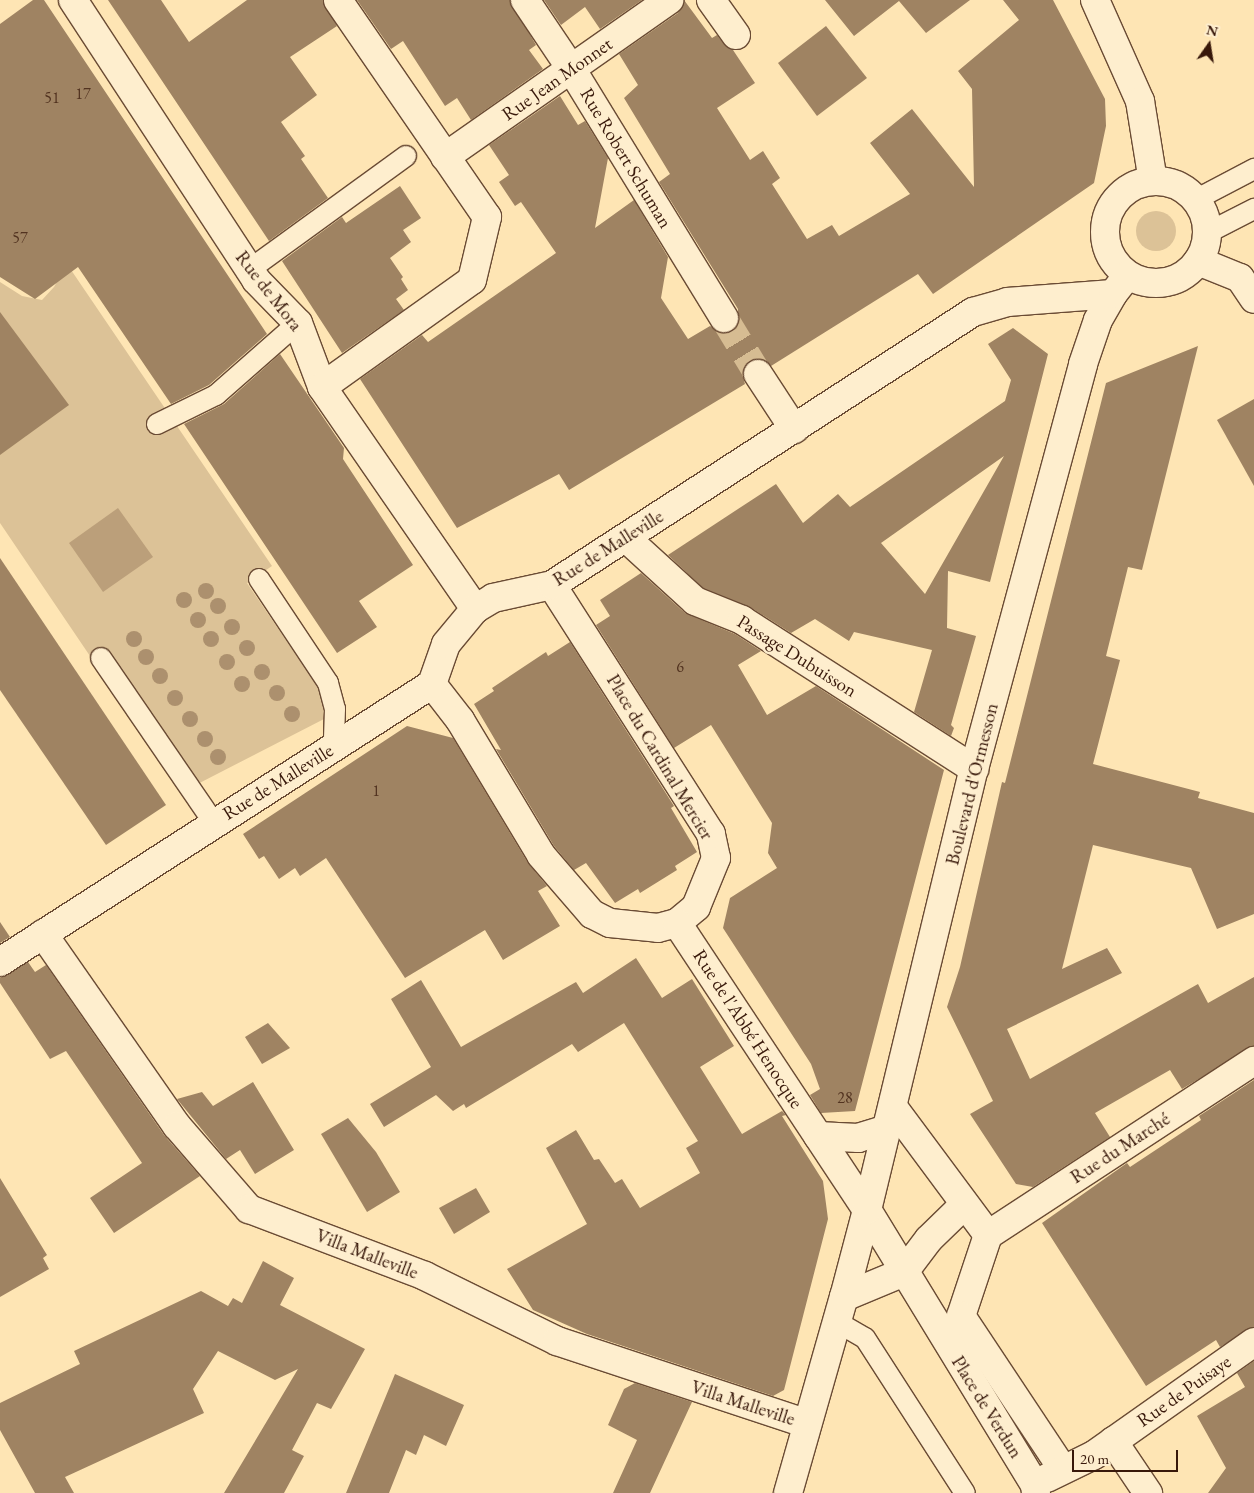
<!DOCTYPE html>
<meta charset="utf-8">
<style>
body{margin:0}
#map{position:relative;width:1254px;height:1493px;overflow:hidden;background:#fee5b4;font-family:"EB Garamond",serif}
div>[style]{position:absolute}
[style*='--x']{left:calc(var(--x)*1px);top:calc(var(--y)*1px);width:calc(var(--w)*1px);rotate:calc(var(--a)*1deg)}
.green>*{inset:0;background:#dcc297}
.round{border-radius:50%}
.water>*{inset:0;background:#bb9f7a}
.building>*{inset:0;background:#9f8362}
.street-tunnel>*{height:28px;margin-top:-14px;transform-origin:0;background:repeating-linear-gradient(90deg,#d6bc92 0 28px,transparent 0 42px)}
.roads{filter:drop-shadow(1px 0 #6a4b34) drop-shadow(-1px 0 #6a4b34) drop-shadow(0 1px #6a4b34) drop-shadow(0 -1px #6a4b34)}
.lane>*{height:20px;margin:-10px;padding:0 10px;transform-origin:10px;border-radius:10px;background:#feeece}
.street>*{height:28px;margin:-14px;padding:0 14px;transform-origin:14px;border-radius:14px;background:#feeece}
.secondary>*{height:28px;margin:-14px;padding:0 14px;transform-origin:14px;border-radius:14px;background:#feeece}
.secondary>.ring{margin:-14px;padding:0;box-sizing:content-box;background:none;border:28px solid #feeece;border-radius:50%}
.trees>*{width:16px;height:16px;margin:-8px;border-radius:50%;background:#ac906e}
span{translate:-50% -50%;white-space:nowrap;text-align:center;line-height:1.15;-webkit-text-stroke:5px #feeece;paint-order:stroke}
.number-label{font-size:16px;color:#523320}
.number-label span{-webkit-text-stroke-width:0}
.street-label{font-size:19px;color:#38180a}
.north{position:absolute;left:1184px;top:20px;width:50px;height:50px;-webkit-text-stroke:4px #feeece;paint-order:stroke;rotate:13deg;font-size:14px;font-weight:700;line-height:20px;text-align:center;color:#38180a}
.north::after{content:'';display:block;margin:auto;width:18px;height:22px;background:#38180a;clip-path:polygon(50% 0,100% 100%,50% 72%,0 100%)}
.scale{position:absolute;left:1072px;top:1450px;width:106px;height:22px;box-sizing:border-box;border:2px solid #38180a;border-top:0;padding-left:6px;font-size:15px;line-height:18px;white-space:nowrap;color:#38180a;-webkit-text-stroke:4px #feeece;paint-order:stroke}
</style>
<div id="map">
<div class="green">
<i class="round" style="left:1136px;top:211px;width:40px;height:40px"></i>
<i style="clip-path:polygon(67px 264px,272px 566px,247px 583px,322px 693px,324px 719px,182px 792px,0 523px,0 282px,22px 296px,42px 300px,54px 287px)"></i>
</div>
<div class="water">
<i style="clip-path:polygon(118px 508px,153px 557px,103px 592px,69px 543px)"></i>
</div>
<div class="building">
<i style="clip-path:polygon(33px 0,44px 0,267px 334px,209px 385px,171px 404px,78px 267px,35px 299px,0 277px,0 24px)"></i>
<i style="clip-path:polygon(108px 0,161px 0,189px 42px,247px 0,323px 0,337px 26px,290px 57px,317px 95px,281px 122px,305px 156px,301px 159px,328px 198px,269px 241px)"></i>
<i style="clip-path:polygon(357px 0,510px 0,536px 45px,529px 50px,543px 69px,471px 120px,457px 98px,445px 106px,403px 41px,391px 49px)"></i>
<i style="clip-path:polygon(544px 0,642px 0,600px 29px,585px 7px,561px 25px)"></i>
<i style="clip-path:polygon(684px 0,712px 38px,717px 35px,724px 44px,733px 50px,755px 83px,717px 108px,750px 160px,763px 151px,780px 178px,772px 184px,807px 239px,832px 225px,839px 236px,910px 194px,870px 143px,912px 109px,974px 187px,972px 89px,958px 71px,1019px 20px,1003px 0,1053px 0,1105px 99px,1106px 126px,1094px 183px,933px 294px,918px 274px,771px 366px,765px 360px,750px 361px,742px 374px,745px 384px,569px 490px,559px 474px,457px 528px,360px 379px,422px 335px,428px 342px,556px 253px,521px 202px,515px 206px,499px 182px,509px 175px,489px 145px,560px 96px,578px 125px,585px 121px,608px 158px,595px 228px,634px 200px,668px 257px,661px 298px,688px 339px,710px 326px,724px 334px,738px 325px,738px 309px,659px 182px,670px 174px,624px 98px,638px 85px,619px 54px,678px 13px)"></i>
<i style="clip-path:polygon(825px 0,970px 0,926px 33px,899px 1px,854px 36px)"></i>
<i style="clip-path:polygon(826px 26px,867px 78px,817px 116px,778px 63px)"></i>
<i style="clip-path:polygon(400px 186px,421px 218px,403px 230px,411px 242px,390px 258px,403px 277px,401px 279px,408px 290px,396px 299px,404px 310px,342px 353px,282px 261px,342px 217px,346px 223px)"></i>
<i style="clip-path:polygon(0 312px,69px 405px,0 455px)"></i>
<i style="clip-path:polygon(evenodd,1013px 328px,1048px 354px,990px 582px,948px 571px,947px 628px,976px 636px,951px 725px,954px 728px,951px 736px,914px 712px,932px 650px,854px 632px,849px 641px,815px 619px,791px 633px,750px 607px,703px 588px,668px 555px,776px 484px,803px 523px,838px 494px,850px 507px,1005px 401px,1011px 380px,988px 344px,1013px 328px,1004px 456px,948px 554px,925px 594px,881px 543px,1004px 456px)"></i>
<i style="clip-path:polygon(1198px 346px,1142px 570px,1128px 567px,1106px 656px,1120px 660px,1093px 764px,1200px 792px,1198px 798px,1254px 813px,1254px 914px,1217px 929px,1191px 868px,1093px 845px,1062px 969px,1107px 948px,1122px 973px,1007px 1029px,1030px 1079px,1198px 984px,1208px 1003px,1254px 977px,1254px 1046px,1182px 1089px,1170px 1070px,1095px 1113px,1110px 1137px,1033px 1187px,1016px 1184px,970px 1114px,993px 1101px,947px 1007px,960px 967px,1002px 782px,1005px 783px,1106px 383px)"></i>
<i style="clip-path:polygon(280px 354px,344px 448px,343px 459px,413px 565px,359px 601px,377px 627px,337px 653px,184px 424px,224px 404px)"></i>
<i style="clip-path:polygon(1254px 399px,1254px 486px,1217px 420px)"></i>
<i style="clip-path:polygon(0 558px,166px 805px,106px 845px,0 690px)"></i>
<i style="clip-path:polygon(641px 573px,685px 613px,735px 634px,761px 651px,738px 665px,767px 715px,816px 686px,944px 770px,855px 1111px,821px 1113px,810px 1095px,820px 1089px,811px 1064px,723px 928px,730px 898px,777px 868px,768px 853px,772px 823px,711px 725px,674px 748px,596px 625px,610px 616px,600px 600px)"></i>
<i style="clip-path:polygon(570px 642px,674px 806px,671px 808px,697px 852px,675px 866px,677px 870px,640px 893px,638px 889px,615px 903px,586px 863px,574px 870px,554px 846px,496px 749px,501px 750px,474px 704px,494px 691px,492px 688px,546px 652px,548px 656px)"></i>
<i style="clip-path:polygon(407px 726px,453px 738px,528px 863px,547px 886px,538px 891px,560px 926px,503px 960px,485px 930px,405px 978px,326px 858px,300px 876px,295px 868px,279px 879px,264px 856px,259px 859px,243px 834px)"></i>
<i style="clip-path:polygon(0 922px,10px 937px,0 943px)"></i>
<i style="clip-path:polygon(636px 958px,662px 998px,692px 979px,734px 1046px,700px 1067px,742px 1134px,782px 1111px,786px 1115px,782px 1116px,823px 1181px,828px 1219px,784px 1390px,773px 1396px,587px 1334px,533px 1310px,507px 1269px,587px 1224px,546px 1148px,576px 1130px,594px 1160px,599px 1159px,615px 1183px,622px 1179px,640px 1208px,700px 1173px,686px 1148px,698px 1141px,624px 1023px,578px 1052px,572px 1044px,466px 1108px,464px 1104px,453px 1111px,436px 1095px,384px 1127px,370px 1104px,431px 1067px,391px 999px,421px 980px,461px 1047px,576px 982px,583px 993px)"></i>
<i style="clip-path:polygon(28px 962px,35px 972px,46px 965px,164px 1135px,200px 1176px,114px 1233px,90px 1198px,142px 1163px,66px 1051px,50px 1059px,0 983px,0 978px)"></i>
<i style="clip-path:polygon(268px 1023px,290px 1048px,262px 1064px,245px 1037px)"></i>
<i style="clip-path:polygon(1254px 1080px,1254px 1327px,1220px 1347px,1216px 1340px,1146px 1386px,1042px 1223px,1127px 1163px,1130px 1167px,1201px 1120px,1199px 1116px)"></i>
<i style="clip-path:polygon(253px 1082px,294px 1150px,255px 1174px,240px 1150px,226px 1159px,177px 1099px,202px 1092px,213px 1106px)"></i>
<i style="clip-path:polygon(348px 1118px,376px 1152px,400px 1192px,367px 1212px,321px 1134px)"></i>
<i style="clip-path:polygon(0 1178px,47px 1255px,43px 1258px,49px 1269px,0 1297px)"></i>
<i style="clip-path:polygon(476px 1188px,490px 1212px,454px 1234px,439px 1208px)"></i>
<i style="clip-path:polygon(263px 1261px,294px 1278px,280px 1305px,365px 1349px,331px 1409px,317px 1403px,292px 1450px,304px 1456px,284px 1493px,224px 1493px,298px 1369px,275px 1380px,218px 1351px,193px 1389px,204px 1413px,65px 1477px,74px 1493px,35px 1493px,0 1430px,0 1403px,80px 1364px,74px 1351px,201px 1291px,228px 1306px,233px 1298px,242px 1303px)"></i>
<i style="clip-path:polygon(1254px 1361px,1254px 1493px,1208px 1493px,1226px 1468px,1197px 1416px,1245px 1387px,1237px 1373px)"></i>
<i style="clip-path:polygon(395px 1374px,464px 1405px,446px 1446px,424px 1435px,416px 1455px,406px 1450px,389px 1493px,346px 1493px)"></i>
<i style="clip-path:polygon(635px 1383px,692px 1402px,650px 1493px,613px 1493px,637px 1440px,608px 1425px,624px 1389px)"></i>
</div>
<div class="street-tunnel">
<i style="--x:724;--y:318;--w:66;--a:58.7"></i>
</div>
<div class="roads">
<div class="lane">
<i style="--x:1195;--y:200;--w:67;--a:-27.7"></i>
<i style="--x:1207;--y:233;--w:53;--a:-27.1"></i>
<i style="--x:249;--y:270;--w:194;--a:-36"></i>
<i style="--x:157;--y:424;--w:66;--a:-26.2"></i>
<i style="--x:216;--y:395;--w:109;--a:-41.3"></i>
<i style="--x:259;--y:579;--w:125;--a:56.4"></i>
<i style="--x:328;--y:683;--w:27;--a:75"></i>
<i style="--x:335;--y:709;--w:38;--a:92"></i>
<i style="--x:101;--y:658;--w:200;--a:55.6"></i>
<i style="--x:837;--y:1322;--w:32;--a:30"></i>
<i style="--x:865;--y:1338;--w:184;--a:57.2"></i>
</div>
<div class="street">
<i style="--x:73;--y:0;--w:334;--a:56.8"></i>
<i style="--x:256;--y:280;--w:60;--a:45.7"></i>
<i style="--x:298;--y:323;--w:68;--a:69.4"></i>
<i style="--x:322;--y:387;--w:270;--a:55.4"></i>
<i style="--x:525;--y:0;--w:84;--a:56.1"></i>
<i style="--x:572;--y:70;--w:291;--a:58.5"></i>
<i style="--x:711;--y:0;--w:43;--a:54.5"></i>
<i style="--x:445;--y:157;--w:274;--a:-35"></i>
<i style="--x:1198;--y:261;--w:45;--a:22"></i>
<i style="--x:1240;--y:278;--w:25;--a:56"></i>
<i style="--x:758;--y:374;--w:66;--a:56.8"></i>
<i style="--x:322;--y:387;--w:184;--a:-35.5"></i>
<i style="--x:472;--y:280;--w:65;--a:-76.6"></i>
<i style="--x:487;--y:217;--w:263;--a:-124.5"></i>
<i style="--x:626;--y:538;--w:93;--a:42.4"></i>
<i style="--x:695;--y:601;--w:51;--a:22"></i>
<i style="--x:742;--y:620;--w:276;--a:32.7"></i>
<i style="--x:432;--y:684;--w:46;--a:52.1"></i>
<i style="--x:460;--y:720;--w:157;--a:59"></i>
<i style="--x:541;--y:855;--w:78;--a:49.2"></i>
<i style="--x:592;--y:914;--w:20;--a:27"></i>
<i style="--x:610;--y:923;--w:48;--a:5.9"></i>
<i style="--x:658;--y:928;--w:20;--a:-15"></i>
<i style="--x:677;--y:923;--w:25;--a:-40"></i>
<i style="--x:696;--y:907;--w:53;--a:-67.8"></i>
<i style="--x:716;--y:858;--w:25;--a:-102"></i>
<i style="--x:711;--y:834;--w:295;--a:-122.6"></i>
<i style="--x:677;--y:923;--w:344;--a:56.5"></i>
<i style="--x:867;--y:1210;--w:90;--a:104.8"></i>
<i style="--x:43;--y:934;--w:234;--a:55.1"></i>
<i style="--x:177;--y:1126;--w:110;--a:49.1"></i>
<i style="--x:249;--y:1209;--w:188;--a:20.8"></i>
<i style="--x:425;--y:1276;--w:147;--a:26.2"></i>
<i style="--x:557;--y:1341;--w:261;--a:18.3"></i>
<i style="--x:893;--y:1107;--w:159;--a:53.4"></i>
<i style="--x:988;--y:1235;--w:85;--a:108.4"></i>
<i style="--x:961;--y:1316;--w:182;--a:56.4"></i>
<i style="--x:818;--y:1136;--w:40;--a:2.9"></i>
<i style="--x:858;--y:1138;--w:30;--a:-17"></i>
<i style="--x:988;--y:1235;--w:318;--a:-33.2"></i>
<i style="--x:904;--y:1272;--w:41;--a:-52.9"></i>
<i style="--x:929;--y:1239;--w:49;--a:-44.2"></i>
<i style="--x:1113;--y:1441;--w:63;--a:56.1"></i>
<i style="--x:1047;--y:1478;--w:52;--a:-26.1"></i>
<i style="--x:1094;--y:1455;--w:196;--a:-35.2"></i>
<i style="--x:788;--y:1493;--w:204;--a:-74.1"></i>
<i style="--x:844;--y:1297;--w:65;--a:-22.6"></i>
<i style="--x:1036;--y:1493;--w:8;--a:-97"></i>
<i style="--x:1035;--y:1485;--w:322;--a:-121.4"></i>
<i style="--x:867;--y:1210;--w:454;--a:-76.4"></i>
<i style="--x:974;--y:769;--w:419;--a:-74.9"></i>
<i style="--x:1083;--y:364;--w:46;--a:-71.2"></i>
<i style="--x:1098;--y:320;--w:30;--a:-60"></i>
</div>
<div class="secondary">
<i style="--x:1095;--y:0;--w:111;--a:66"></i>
<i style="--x:1140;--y:101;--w:81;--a:80.8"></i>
<i class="ring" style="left:1105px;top:181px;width:74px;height:74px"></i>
<i style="--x:0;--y:962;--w:514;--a:-32.76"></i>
<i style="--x:432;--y:684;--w:42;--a:-70.7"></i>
<i style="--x:446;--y:644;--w:45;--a:-50.4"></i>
<i style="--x:475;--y:609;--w:21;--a:-31"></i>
<i style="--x:493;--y:598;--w:60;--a:-12.4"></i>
<i style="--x:552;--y:585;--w:502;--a:-32.96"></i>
<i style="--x:973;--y:312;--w:35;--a:-16"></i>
<i style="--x:1007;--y:302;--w:106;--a:-4.3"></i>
<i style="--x:1113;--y:294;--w:24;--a:-52"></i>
</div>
</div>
<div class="trees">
<i style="left:206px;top:591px"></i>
<i style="left:184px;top:600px"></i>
<i style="left:218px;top:606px"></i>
<i style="left:198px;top:620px"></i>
<i style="left:232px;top:627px"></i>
<i style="left:134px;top:639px"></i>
<i style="left:211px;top:639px"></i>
<i style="left:247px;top:648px"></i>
<i style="left:146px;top:657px"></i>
<i style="left:227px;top:662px"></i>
<i style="left:262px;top:672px"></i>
<i style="left:160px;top:676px"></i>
<i style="left:242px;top:684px"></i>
<i style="left:277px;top:693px"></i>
<i style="left:175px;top:698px"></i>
<i style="left:292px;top:714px"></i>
<i style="left:190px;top:719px"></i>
<i style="left:205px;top:739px"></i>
<i style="left:218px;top:757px"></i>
</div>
<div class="number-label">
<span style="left:83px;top:94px">17</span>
<span style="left:52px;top:98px">51</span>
<span style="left:20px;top:238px">57</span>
<span style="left:680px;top:667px">6</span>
<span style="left:376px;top:791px">1</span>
<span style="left:845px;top:1098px">28</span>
</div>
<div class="street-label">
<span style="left:557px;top:79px;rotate:-35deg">Rue Jean Monnet</span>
<span style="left:626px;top:158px;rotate:59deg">Rue Robert Schuman</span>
<span style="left:269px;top:291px;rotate:52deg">Rue de Mora</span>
<span style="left:608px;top:548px;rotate:-32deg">Rue de Malleville</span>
<span style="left:797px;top:656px;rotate:32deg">Passage Dubuisson</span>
<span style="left:660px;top:757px;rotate:59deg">Place du Cardinal Mercier</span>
<span style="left:278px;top:782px;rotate:-32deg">Rue de Malleville</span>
<span style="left:972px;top:784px;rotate:-76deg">Boulevard d'Ormesson</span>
<span style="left:748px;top:1029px;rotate:57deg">Rue de l'Abbé Henocque</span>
<span style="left:1120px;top:1148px;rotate:-33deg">Rue du Marché</span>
<span style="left:367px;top:1254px;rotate:21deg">Villa Malleville</span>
<span style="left:1184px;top:1391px;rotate:-35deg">Rue de Puisaye</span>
<span style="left:743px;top:1403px;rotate:18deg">Villa Malleville</span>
<span style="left:987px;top:1407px;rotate:58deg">Place de Verdun</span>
</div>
<div class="north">N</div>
<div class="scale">20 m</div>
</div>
